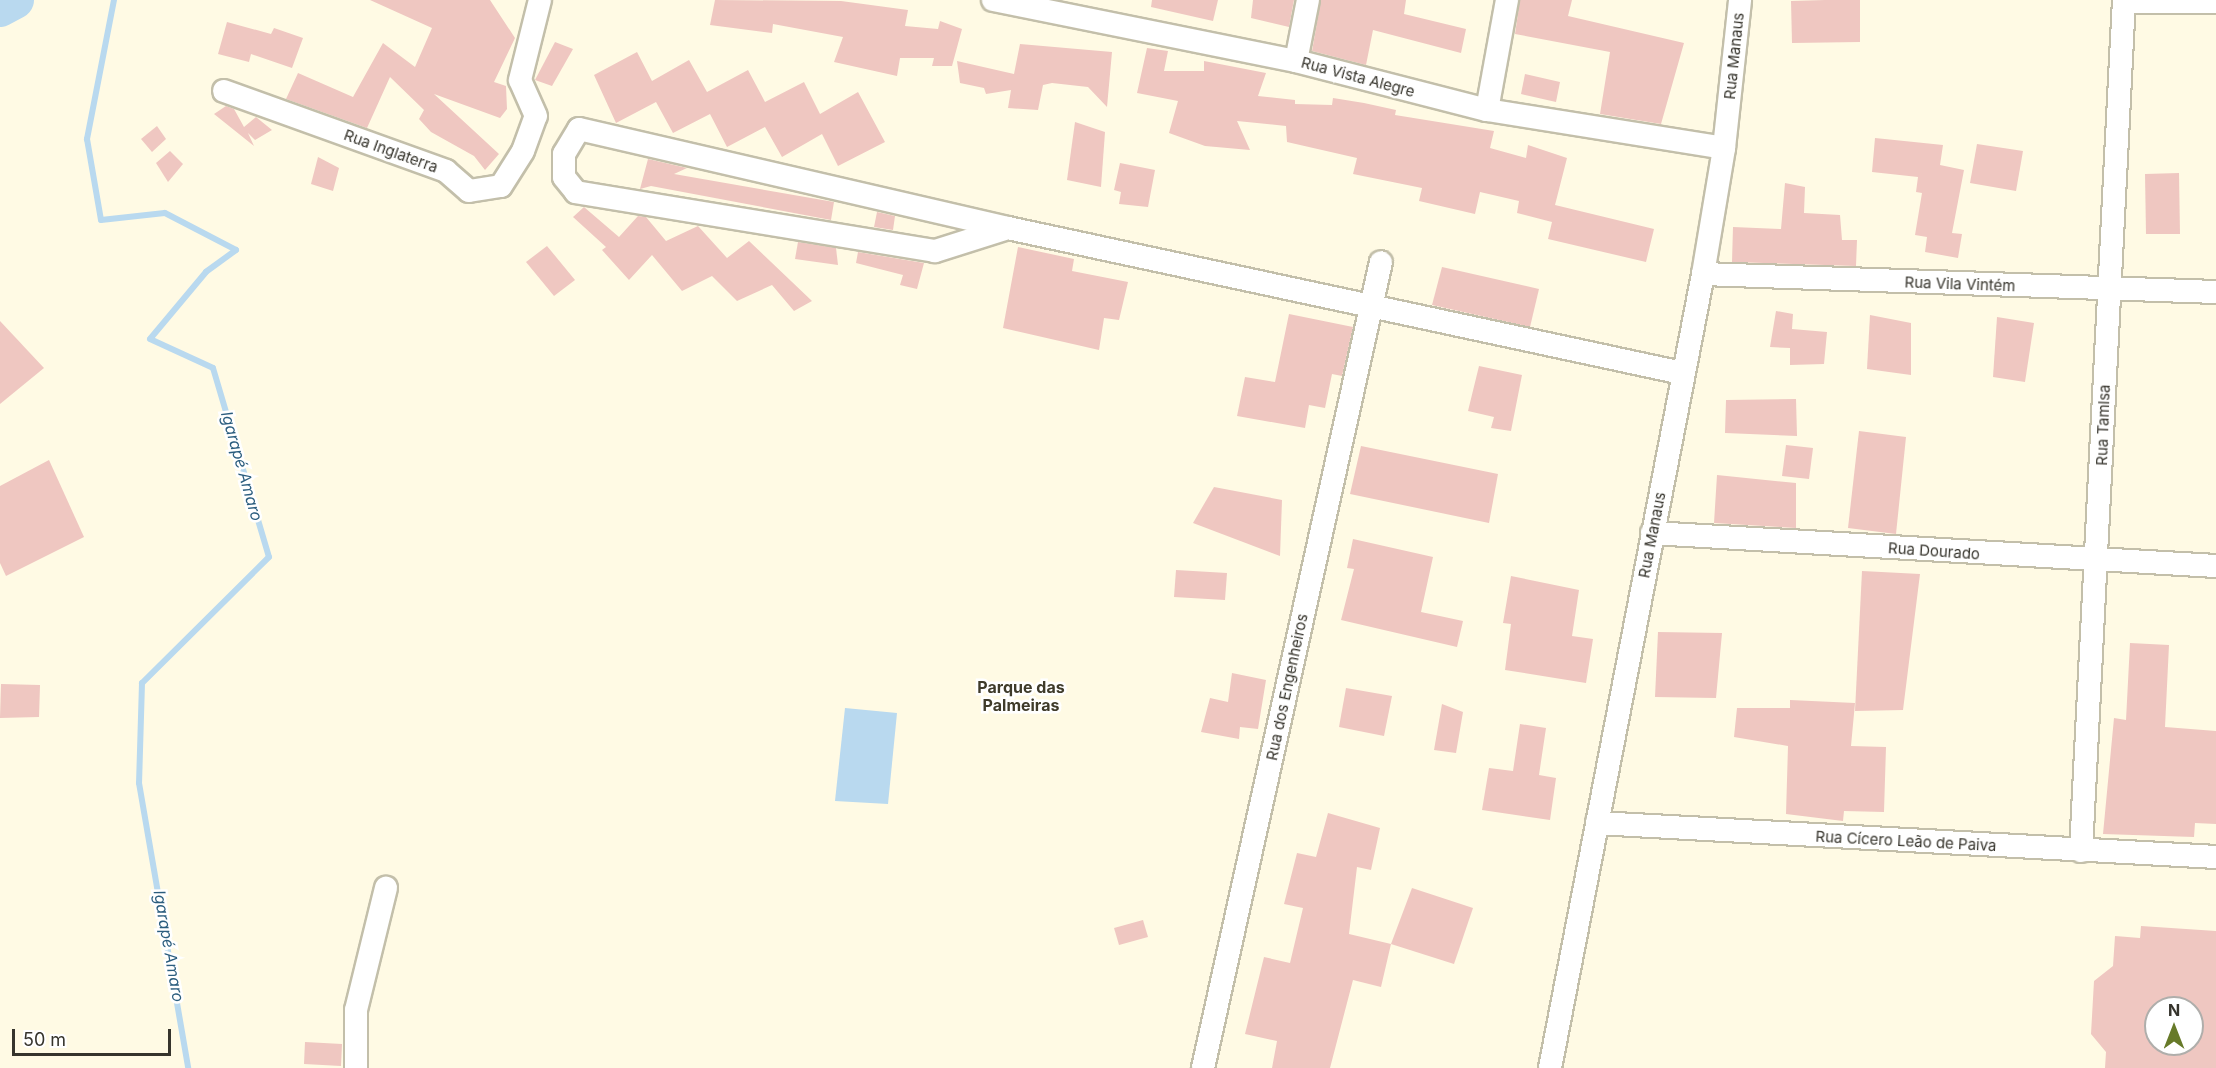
<!DOCTYPE html>
<meta charset="utf-8">
<style>
body{margin:0}
#map{position:relative;width:2216px;height:1068px;overflow:hidden;background:#fffae4;font-family:Inter,sans-serif}
div>[style]{position:absolute}
[style*='--x']{left:calc(var(--x)*1px);top:calc(var(--y)*1px);width:calc(var(--w)*1px);rotate:calc(var(--a)*1deg)}
.water>*{inset:0;background:#b9d9ef}
.stream>*{height:6px;margin:-3px;padding:0 3px;transform-origin:3px;border-radius:3px;background:#b9d9ef}
.river>*{height:38px;margin:-19px;padding:0 19px;transform-origin:19px;border-radius:19px;background:#b9d9ef}
.building>*{inset:0;background:#efc7c1}
.roads{filter:drop-shadow(2px 0 #c3bfaa) drop-shadow(-2px 0 #c3bfaa) drop-shadow(0 2px #c3bfaa) drop-shadow(0 -2px #c3bfaa)}
.minor>*{height:22px;margin:-11px;padding:0 11px;transform-origin:11px;border-radius:11px;background:#fff}
span{translate:-50% -50%;white-space:nowrap;text-align:center;line-height:1.15;-webkit-text-stroke:5px #fff;paint-order:stroke}
.street-label{font-size:15px;color:#36342c}
.water-label{font-size:16px;color:#2b5d7e;font-style:italic}
.neighbourhood-label{font-size:16px;color:#3f3b2a;font-weight:700}
.north{position:absolute;left:2144px;top:996px;width:60px;height:60px;box-sizing:border-box;background:#fff;border:2px solid #afaeab;border-radius:50%;rotate:0deg;font-size:16px;font-weight:700;line-height:24px;text-align:center;color:#36342c}
.north::after{content:'';display:block;margin:auto;width:21px;height:27px;background:#677a29;clip-path:polygon(50% 0,100% 100%,50% 72%,0 100%)}
.scale{position:absolute;left:12px;top:1029px;width:159px;height:27px;box-sizing:border-box;border:3px solid #36342c;border-top:0;padding-left:8px;font-size:18px;line-height:21px;white-space:nowrap;color:#36342c;-webkit-text-stroke:4px #fff;paint-order:stroke}
</style>
<div id="map">
<div class="water">
<i style="clip-path:polygon(845px 708px,897px 713px,888px 804px,835px 801px)"></i>
</div>
<div class="stream">
<i style="--x:114;--y:0;--w:142;--a:101"></i>
<i style="--x:87;--y:139;--w:82;--a:80.2"></i>
<i style="--x:101;--y:220;--w:64;--a:-6.2"></i>
<i style="--x:165;--y:213;--w:80;--a:27.5"></i>
<i style="--x:236;--y:250;--w:37;--a:144"></i>
<i style="--x:206;--y:272;--w:87;--a:129.9"></i>
<i style="--x:150;--y:339;--w:69;--a:24.7"></i>
<i style="--x:213;--y:368;--w:197;--a:73.5"></i>
<i style="--x:269;--y:557;--w:179;--a:135.2"></i>
<i style="--x:142;--y:683;--w:100;--a:91.7"></i>
<i style="--x:139;--y:783;--w:289;--a:80.2"></i>
</div>
<div class="river">
<i style="--x:0;--y:8;--w:17;--a:-28"></i>
</div>
<div class="building">
<i style="clip-path:polygon(370px 0,490px 0,515px 38px,494px 82px,506px 86px,507px 109px,500px 118px,434px 94px,499px 154px,485px 170px,474px 156px,431px 132px,419px 119px,424px 110px,390px 77px,367px 128px,286px 99px,298px 73px,353px 97px,383px 43px,415px 67px,432px 28px)"></i>
<i style="clip-path:polygon(715px 0,841px 1px,908px 10px,905px 26px,938px 29px,940px 21px,962px 29px,952px 66px,932px 66px,934px 58px,900px 58px,897px 76px,834px 62px,843px 37px,773px 24px,772px 33px,710px 25px)"></i>
<i style="clip-path:polygon(1152px 0,1218px 0,1213px 21px,1151px 7px)"></i>
<i style="clip-path:polygon(1253px 0,1294px 0,1289px 27px,1251px 18px)"></i>
<i style="clip-path:polygon(1321px 0,1406px 0,1404px 14px,1466px 29px,1461px 53px,1373px 30px,1366px 65px,1312px 51px)"></i>
<i style="clip-path:polygon(1520px 0,1572px 0,1568px 16px,1684px 43px,1661px 124px,1600px 114px,1610px 52px,1515px 34px)"></i>
<i style="clip-path:polygon(1825px 0,1860px 0,1860px 42px,1792px 43px,1791px 1px)"></i>
<i style="clip-path:polygon(227px 22px,271px 34px,274px 28px,303px 38px,292px 68px,251px 54px,249px 62px,218px 54px)"></i>
<i style="clip-path:polygon(555px 42px,573px 49px,552px 86px,535px 80px)"></i>
<i style="clip-path:polygon(1020px 44px,1112px 52px,1107px 107px,1088px 87px,1052px 83px,1043px 85px,1038px 110px,1008px 108px,1011px 90px,986px 94px,984px 88px,960px 83px,957px 61px,1014px 74px)"></i>
<i style="clip-path:polygon(1147px 48px,1168px 51px,1164px 71px,1204px 71px,1204px 61px,1266px 73px,1258px 96px,1295px 100px,1295px 104px,1332px 105px,1333px 98px,1364px 103px,1396px 110px,1395px 115px,1494px 131px,1490px 148px,1526px 158px,1528px 145px,1567px 158px,1555px 205px,1654px 229px,1646px 262px,1548px 239px,1552px 222px,1517px 213px,1519px 201px,1480px 192px,1475px 214px,1419px 201px,1422px 188px,1353px 174px,1357px 158px,1287px 142px,1286px 126px,1237px 121px,1250px 150px,1205px 146px,1169px 133px,1178px 101px,1137px 93px)"></i>
<i style="clip-path:polygon(637px 52px,652px 81px,689px 60px,707px 92px,748px 70px,765px 102px,804px 82px,820px 114px,858px 92px,885px 142px,838px 166px,822px 134px,782px 157px,765px 127px,727px 147px,710px 114px,673px 133px,656px 102px,616px 123px,594px 75px)"></i>
<i style="clip-path:polygon(1525px 74px,1560px 82px,1556px 102px,1521px 94px)"></i>
<i style="clip-path:polygon(226px 106px,234px 109px,244px 127px,256px 117px,272px 130px,255px 140px,248px 133px,254px 146px,214px 114px)"></i>
<i style="clip-path:polygon(1075px 122px,1105px 132px,1101px 187px,1067px 180px)"></i>
<i style="clip-path:polygon(157px 126px,166px 139px,152px 152px,141px 139px)"></i>
<i style="clip-path:polygon(1875px 138px,1943px 145px,1940px 165px,1964px 170px,1952px 233px,1962px 234px,1958px 258px,1925px 252px,1927px 237px,1915px 235px,1922px 193px,1916px 192px,1918px 177px,1872px 172px)"></i>
<i style="clip-path:polygon(1977px 144px,2023px 151px,2016px 191px,1970px 183px)"></i>
<i style="clip-path:polygon(170px 151px,183px 164px,168px 182px,156px 163px)"></i>
<i style="clip-path:polygon(318px 157px,339px 168px,333px 191px,311px 184px)"></i>
<i style="clip-path:polygon(648px 159px,687px 168px,674px 174px,834px 202px,831px 220px,651px 186px,640px 189px)"></i>
<i style="clip-path:polygon(1120px 163px,1155px 170px,1148px 207px,1119px 204px,1121px 192px,1114px 190px)"></i>
<i style="clip-path:polygon(2179px 173px,2180px 234px,2146px 234px,2145px 174px)"></i>
<i style="clip-path:polygon(1785px 183px,1805px 187px,1804px 213px,1840px 215px,1842px 240px,1857px 240px,1856px 266px,1732px 262px,1733px 227px,1781px 229px)"></i>
<i style="clip-path:polygon(584px 207px,619px 237px,638px 216px,646px 217px,666px 241px,698px 226px,727px 258px,749px 241px,812px 301px,794px 311px,772px 285px,737px 301px,712px 276px,682px 291px,652px 255px,629px 280px,602px 250px,606px 247px,573px 217px)"></i>
<i style="clip-path:polygon(877px 212px,895px 216px,893px 230px,874px 227px)"></i>
<i style="clip-path:polygon(798px 242px,836px 248px,838px 265px,795px 259px)"></i>
<i style="clip-path:polygon(547px 246px,575px 280px,554px 296px,526px 262px)"></i>
<i style="clip-path:polygon(1018px 247px,1074px 259px,1072px 271px,1128px 282px,1119px 320px,1104px 318px,1099px 350px,1003px 328px)"></i>
<i style="clip-path:polygon(858px 252px,924px 263px,917px 289px,900px 285px,903px 275px,856px 263px)"></i>
<i style="clip-path:polygon(1442px 267px,1539px 289px,1530px 327px,1432px 305px)"></i>
<i style="clip-path:polygon(1776px 311px,1793px 314px,1792px 329px,1827px 332px,1824px 364px,1790px 365px,1790px 348px,1770px 347px)"></i>
<i style="clip-path:polygon(1289px 314px,1353px 327px,1342px 376px,1332px 374px,1325px 408px,1309px 405px,1305px 428px,1237px 416px,1245px 377px,1275px 382px)"></i>
<i style="clip-path:polygon(1870px 315px,1911px 323px,1911px 375px,1867px 369px)"></i>
<i style="clip-path:polygon(1997px 317px,2034px 323px,2025px 382px,1993px 377px)"></i>
<i style="clip-path:polygon(0 321px,44px 368px,0 404px)"></i>
<i style="clip-path:polygon(1479px 366px,1522px 375px,1511px 431px,1491px 428px,1494px 417px,1468px 411px)"></i>
<i style="clip-path:polygon(1796px 399px,1797px 436px,1725px 433px,1726px 400px)"></i>
<i style="clip-path:polygon(1859px 431px,1906px 437px,1896px 534px,1848px 528px)"></i>
<i style="clip-path:polygon(1786px 445px,1813px 448px,1809px 479px,1782px 476px)"></i>
<i style="clip-path:polygon(1361px 446px,1498px 474px,1489px 523px,1350px 494px)"></i>
<i style="clip-path:polygon(49px 460px,84px 537px,6px 576px,0 563px,0 486px)"></i>
<i style="clip-path:polygon(1717px 475px,1796px 483px,1796px 528px,1714px 523px)"></i>
<i style="clip-path:polygon(1214px 487px,1282px 500px,1280px 556px,1193px 523px)"></i>
<i style="clip-path:polygon(1353px 539px,1433px 557px,1421px 612px,1463px 621px,1457px 647px,1341px 620px,1354px 569px,1347px 568px)"></i>
<i style="clip-path:polygon(1176px 570px,1227px 573px,1225px 600px,1174px 597px)"></i>
<i style="clip-path:polygon(1862px 571px,1920px 574px,1903px 710px,1855px 711px)"></i>
<i style="clip-path:polygon(1511px 576px,1579px 590px,1572px 636px,1593px 639px,1586px 683px,1505px 670px,1511px 624px,1503px 623px)"></i>
<i style="clip-path:polygon(1658px 632px,1722px 633px,1716px 698px,1655px 697px)"></i>
<i style="clip-path:polygon(2130px 643px,2169px 645px,2165px 727px,2216px 731px,2216px 824px,2195px 823px,2194px 837px,2103px 834px,2114px 718px,2126px 720px)"></i>
<i style="clip-path:polygon(1232px 673px,1266px 680px,1258px 729px,1240px 727px,1239px 739px,1201px 732px,1210px 698px,1228px 702px)"></i>
<i style="clip-path:polygon(1px 684px,40px 685px,39px 717px,0 718px)"></i>
<i style="clip-path:polygon(1346px 688px,1392px 696px,1384px 736px,1339px 727px)"></i>
<i style="clip-path:polygon(1790px 700px,1855px 703px,1851px 746px,1886px 747px,1884px 812px,1844px 811px,1843px 821px,1786px 814px,1788px 746px,1734px 737px,1737px 708px,1790px 708px)"></i>
<i style="clip-path:polygon(1442px 704px,1463px 712px,1456px 753px,1434px 750px)"></i>
<i style="clip-path:polygon(1520px 724px,1546px 728px,1539px 775px,1556px 778px,1550px 820px,1482px 810px,1489px 768px,1513px 771px)"></i>
<i style="clip-path:polygon(1328px 813px,1380px 828px,1371px 870px,1357px 867px,1349px 934px,1391px 944px,1381px 987px,1353px 980px,1330px 1068px,1272px 1068px,1277px 1041px,1245px 1034px,1264px 957px,1290px 963px,1303px 908px,1284px 904px,1297px 853px,1316px 857px)"></i>
<i style="clip-path:polygon(1412px 888px,1473px 908px,1454px 964px,1391px 944px)"></i>
<i style="clip-path:polygon(1143px 920px,1148px 937px,1119px 945px,1114px 928px)"></i>
<i style="clip-path:polygon(evenodd,2141px 926px,2216px 931px,2216px 1068px,2105px 1068px,2106px 1052px,2091px 1034px,2094px 981px,2113px 966px,2115px 936px,2140px 938px,2141px 926px,2156px 1008px,2192px 1008px,2192px 1044px,2156px 1044px,2156px 1008px)"></i>
<i style="clip-path:polygon(305px 1042px,342px 1044px,341px 1066px,304px 1064px)"></i>
</div>
<div class="roads">
<div class="minor">
<i style="--x:993;--y:0;--w:309;--a:11.4"></i>
<i style="--x:1296;--y:61;--w:197;--a:14.4"></i>
<i style="--x:1487;--y:110;--w:240;--a:9.1"></i>
<i style="--x:2124;--y:2;--w:92;--a:0"></i>
<i style="--x:1296;--y:61;--w:62;--a:-78.9"></i>
<i style="--x:224;--y:91;--w:236;--a:19.8"></i>
<i style="--x:446;--y:171;--w:30;--a:41"></i>
<i style="--x:469;--y:191;--w:32;--a:-9"></i>
<i style="--x:501;--y:186;--w:41;--a:-57.8"></i>
<i style="--x:523;--y:151;--w:37;--a:-70"></i>
<i style="--x:536;--y:116;--w:39;--a:-114"></i>
<i style="--x:520;--y:80;--w:82;--a:-76"></i>
<i style="--x:1487;--y:110;--w:112;--a:-79.7"></i>
<i style="--x:1008;--y:228;--w:77;--a:162.5"></i>
<i style="--x:935;--y:251;--w:364;--a:-170.7"></i>
<i style="--x:576;--y:192;--w:19;--a:-129"></i>
<i style="--x:564;--y:177;--w:23;--a:-90"></i>
<i style="--x:564;--y:154;--w:29;--a:-59"></i>
<i style="--x:579;--y:129;--w:440;--a:13"></i>
<i style="--x:1008;--y:228;--w:689;--a:12.14"></i>
<i style="--x:1703;--y:274;--w:513;--a:2.01"></i>
<i style="--x:1652;--y:533;--w:565;--a:3.35"></i>
<i style="--x:1597;--y:823;--w:620;--a:3.14"></i>
<i style="--x:2081;--y:851;--w:852;--a:-87.11"></i>
<i style="--x:356;--y:1068;--w:58;--a:-90"></i>
<i style="--x:356;--y:1010;--w:126;--a:-76.2"></i>
<i style="--x:1203;--y:1068;--w:825;--a:-77.55"></i>
<i style="--x:1550;--y:1068;--w:809;--a:-79.09"></i>
<i style="--x:1703;--y:274;--w:128;--a:-80.5"></i>
<i style="--x:1724;--y:148;--w:149;--a:-83.8"></i>
</div>
</div>
<div class="street-label">
<span style="left:1734px;top:56px;rotate:-84deg">Rua Manaus</span>
<span style="left:1358px;top:77px;rotate:15deg">Rua Vista Alegre</span>
<span style="left:391px;top:151px;rotate:20deg">Rua Inglaterra</span>
<span style="left:1960px;top:284px;rotate:2deg">Rua Vila Vintém</span>
<span style="left:2103px;top:425px;rotate:-88deg">Rua Tamlsa</span>
<span style="left:1652px;top:535px;rotate:-79deg">Rua Manaus</span>
<span style="left:1934px;top:551px;rotate:4deg">Rua Dourado</span>
<span style="left:1287px;top:687px;rotate:-78deg">Rua dos Engenheiros</span>
<span style="left:1906px;top:841px;rotate:3deg">Rua Cícero Leão de Paiva</span>
</div>
<div class="water-label">
<span style="left:242px;top:466px;rotate:74deg">Igarapé Amaro</span>
<span style="left:169px;top:946px;rotate:80deg">Igarapé Amaro</span>
</div>
<div class="neighbourhood-label">
<span style="left:1021px;top:696px">Parque das<br>Palmeiras</span>
</div>
<div class="north">N</div>
<div class="scale">50 m</div>
</div>
